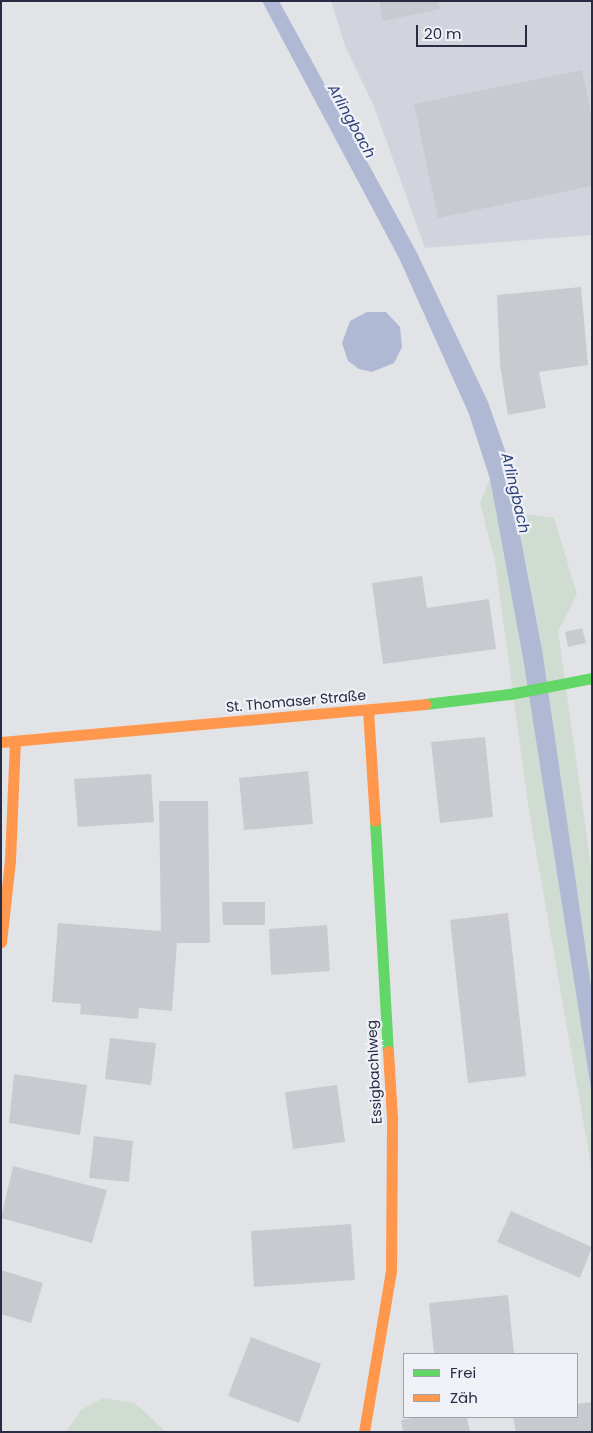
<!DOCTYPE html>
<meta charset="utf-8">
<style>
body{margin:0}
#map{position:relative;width:593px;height:1433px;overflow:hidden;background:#e2e3e7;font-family:Poppins,sans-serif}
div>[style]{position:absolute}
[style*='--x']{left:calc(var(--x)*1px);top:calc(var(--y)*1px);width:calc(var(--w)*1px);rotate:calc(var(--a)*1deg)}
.built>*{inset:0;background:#d2d4dd}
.green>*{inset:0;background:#d0dbd2}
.water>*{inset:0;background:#afb9d3}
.building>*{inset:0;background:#c9cacf}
.fast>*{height:11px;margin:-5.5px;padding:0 5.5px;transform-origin:5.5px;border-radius:5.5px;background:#63d668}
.slow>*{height:11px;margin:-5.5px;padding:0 5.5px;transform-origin:5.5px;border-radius:5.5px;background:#ff974d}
span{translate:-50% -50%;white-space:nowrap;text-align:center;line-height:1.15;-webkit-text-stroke:4.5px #eff1f7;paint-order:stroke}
.street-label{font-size:14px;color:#272c42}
.water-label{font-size:15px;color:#2f4278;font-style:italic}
.frame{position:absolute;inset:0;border:2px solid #272c42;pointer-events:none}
.legend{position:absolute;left:403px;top:1353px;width:175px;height:65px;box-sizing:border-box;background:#eff1f7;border:1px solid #9fa2af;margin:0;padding:6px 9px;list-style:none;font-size:15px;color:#272c42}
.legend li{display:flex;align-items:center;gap:10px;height:25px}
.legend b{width:25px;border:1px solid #9fa2af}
.scale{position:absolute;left:416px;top:25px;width:111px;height:22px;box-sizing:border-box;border:2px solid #272c42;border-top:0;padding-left:6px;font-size:15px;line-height:18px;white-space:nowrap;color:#272c42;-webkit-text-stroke:4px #eff1f7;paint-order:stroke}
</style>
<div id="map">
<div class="built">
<i style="clip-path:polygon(331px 1px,592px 1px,592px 235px,425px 248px,373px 104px,345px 46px)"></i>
</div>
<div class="green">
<i style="clip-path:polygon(490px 479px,523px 658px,592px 1095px,592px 1171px,529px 811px,495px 561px,480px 503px)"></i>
<i style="clip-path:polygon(517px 513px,554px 518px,577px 594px,558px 631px,592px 873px,592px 993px,543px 655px)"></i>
<i style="clip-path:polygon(103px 1398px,135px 1403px,166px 1432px,66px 1432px,81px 1410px)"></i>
</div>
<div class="water">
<i style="clip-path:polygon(262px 1px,279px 1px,416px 251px,488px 402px,515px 479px,518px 523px,543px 655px,592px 993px,592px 1095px,523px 658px,490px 479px,469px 414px,399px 258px)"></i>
<i style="clip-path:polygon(367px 312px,386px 312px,400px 327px,402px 347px,394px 363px,372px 372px,359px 369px,348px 361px,342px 343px,350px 321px)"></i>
</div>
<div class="building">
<i style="clip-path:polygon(379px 1px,438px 1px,440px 9px,383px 21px)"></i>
<i style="clip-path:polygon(582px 70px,592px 117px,592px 186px,438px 218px,414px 104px)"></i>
<i style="clip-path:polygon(581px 287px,588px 365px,539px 372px,546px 408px,508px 415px,500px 365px,497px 295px)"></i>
<i style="clip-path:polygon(422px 576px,427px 608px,489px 599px,496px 649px,383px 664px,372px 583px)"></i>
<i style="clip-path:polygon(582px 628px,586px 643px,568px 647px,565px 632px)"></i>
<i style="clip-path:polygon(485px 737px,493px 817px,440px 823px,431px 742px)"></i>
<i style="clip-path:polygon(308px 771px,313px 824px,244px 830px,239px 778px)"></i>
<i style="clip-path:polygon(151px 774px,154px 822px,78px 827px,74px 779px)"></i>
<i style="clip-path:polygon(159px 801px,208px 801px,210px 943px,177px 943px,172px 1011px,139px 1008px,138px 1019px,80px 1014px,81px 1004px,52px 1002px,58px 923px,161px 931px)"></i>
<i style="clip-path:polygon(222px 902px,265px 902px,265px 925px,223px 925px)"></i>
<i style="clip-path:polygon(508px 913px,526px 1076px,468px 1083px,450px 920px)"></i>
<i style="clip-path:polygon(327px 925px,330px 971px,271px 975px,269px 929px)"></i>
<i style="clip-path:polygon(110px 1038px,156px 1043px,151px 1085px,105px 1079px)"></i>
<i style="clip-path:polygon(14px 1074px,87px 1085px,80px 1135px,9px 1123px)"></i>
<i style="clip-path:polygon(337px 1085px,345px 1142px,293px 1149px,285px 1092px)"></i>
<i style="clip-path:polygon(94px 1136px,133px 1141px,129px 1182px,89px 1178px)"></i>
<i style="clip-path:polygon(13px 1166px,107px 1190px,92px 1243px,1px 1218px)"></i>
<i style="clip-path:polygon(511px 1211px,592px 1247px,580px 1278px,497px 1242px)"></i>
<i style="clip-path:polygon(351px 1224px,355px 1280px,254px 1287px,251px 1231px)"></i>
<i style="clip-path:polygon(1px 1270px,43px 1283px,31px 1323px,1px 1314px)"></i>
<i style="clip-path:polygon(508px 1295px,514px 1354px,434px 1354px,429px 1303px)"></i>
<i style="clip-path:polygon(251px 1337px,321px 1364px,299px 1423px,228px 1396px)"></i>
<i style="clip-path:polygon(592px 1402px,592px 1432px,516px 1432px,513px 1417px,577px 1417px,577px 1404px)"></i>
<i style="clip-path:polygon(418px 1417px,467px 1417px,470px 1432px,403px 1432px,401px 1420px)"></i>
</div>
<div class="fast">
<i style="--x:425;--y:704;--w:86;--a:-6.7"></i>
<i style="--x:510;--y:694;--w:84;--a:-11"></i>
<i style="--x:375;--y:821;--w:230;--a:86.8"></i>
</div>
<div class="slow">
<i style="--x:368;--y:710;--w:111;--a:86.4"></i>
<i style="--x:1;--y:742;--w:426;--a:-5.1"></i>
<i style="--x:1;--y:942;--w:82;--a:-83.7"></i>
<i style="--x:10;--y:860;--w:118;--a:-87.6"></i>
<i style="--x:364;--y:1432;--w:163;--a:-80.5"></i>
<i style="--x:391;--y:1271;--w:153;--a:-89.6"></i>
<i style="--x:392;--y:1118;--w:67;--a:-93.4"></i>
</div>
<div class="street-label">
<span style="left:296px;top:701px;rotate:-5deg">St. Thomaser Straße</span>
<span style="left:374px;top:1072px;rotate:-93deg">Essigbachlweg</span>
</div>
<div class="water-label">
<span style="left:352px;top:121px;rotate:61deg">Arlingbach</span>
<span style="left:516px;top:493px;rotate:77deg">Arlingbach</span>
</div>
<div class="frame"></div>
<ul class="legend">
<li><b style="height:6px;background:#63d668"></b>Frei</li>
<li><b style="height:6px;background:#ff974d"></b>Zäh</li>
</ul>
<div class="scale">20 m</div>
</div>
